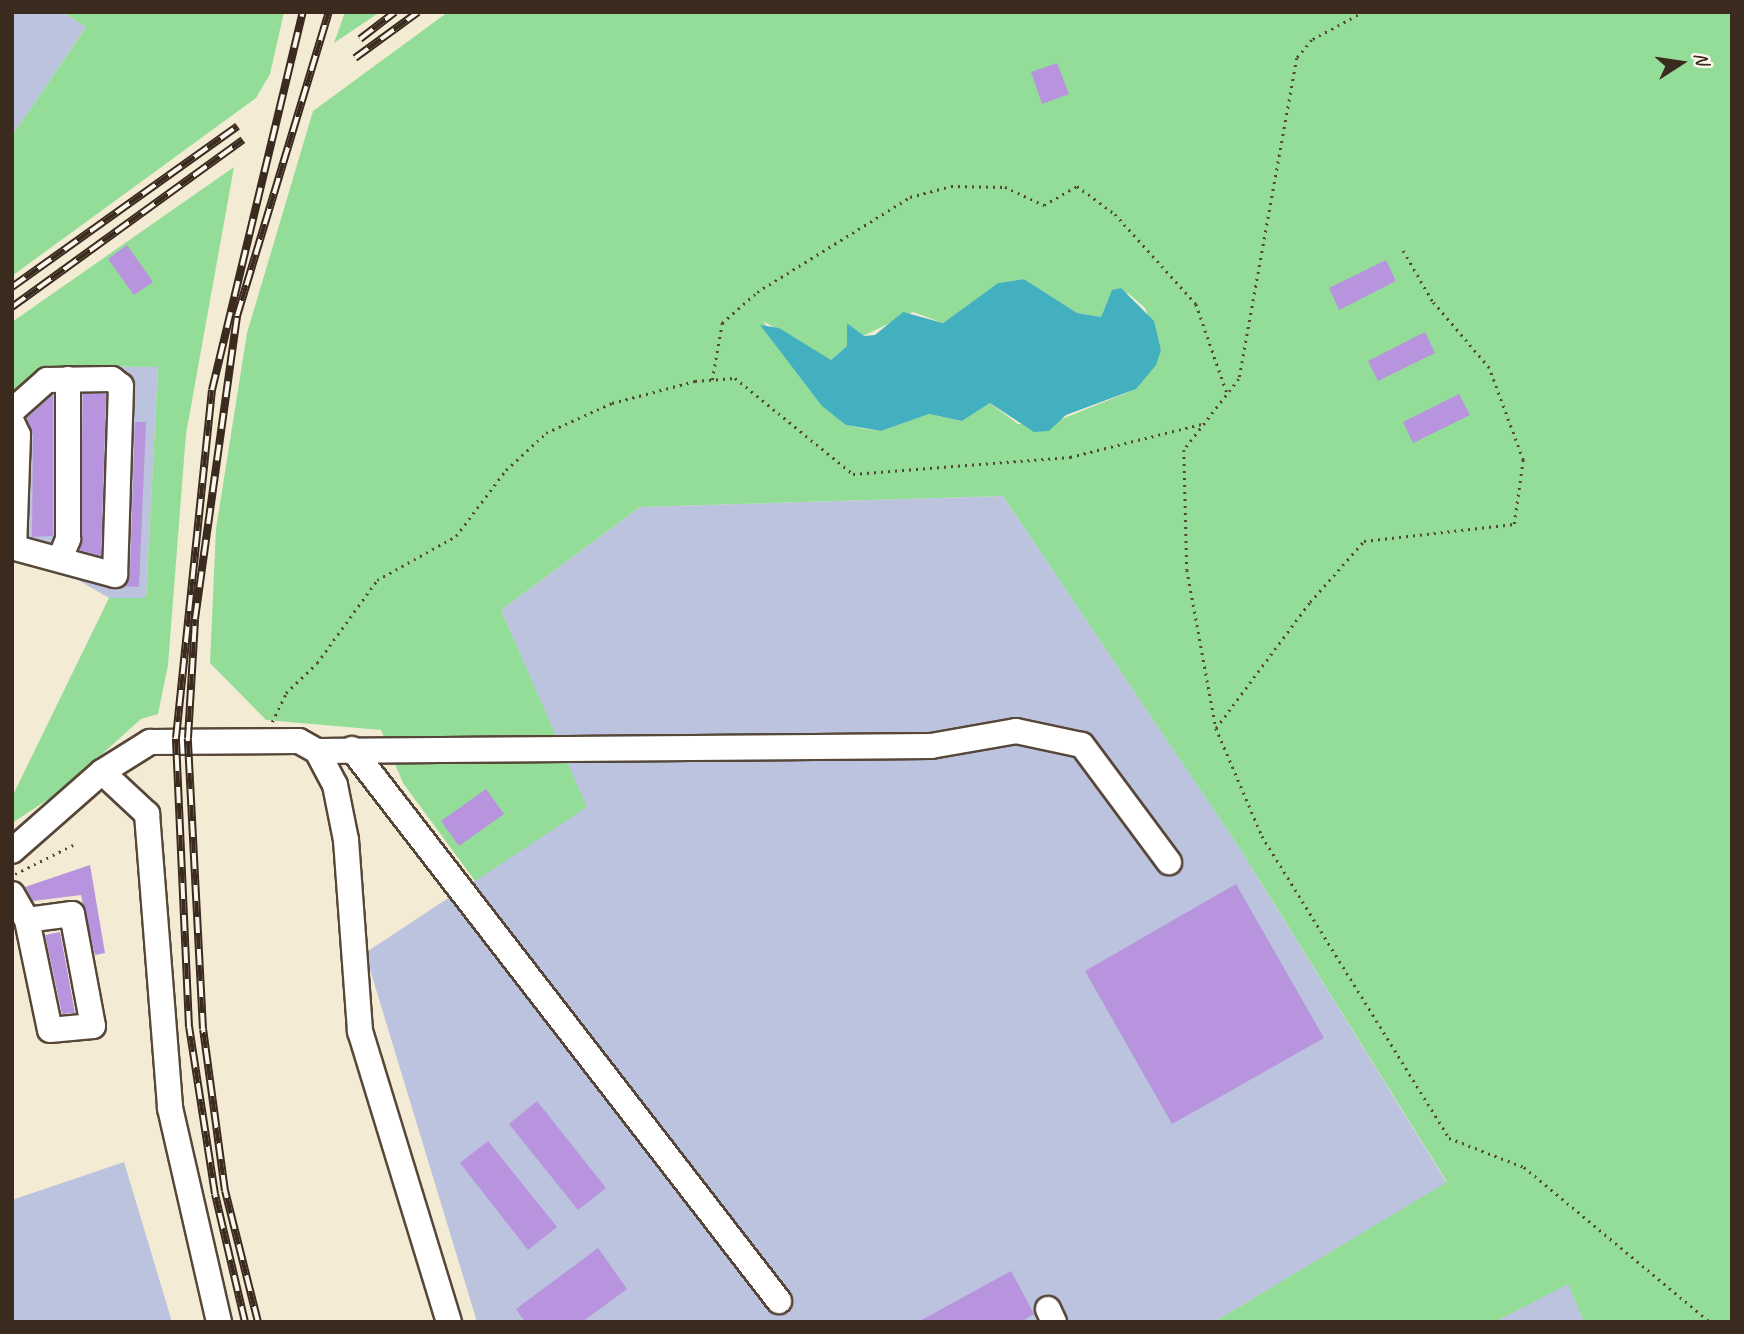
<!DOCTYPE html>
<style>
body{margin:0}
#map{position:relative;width:1744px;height:1334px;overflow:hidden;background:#f4ebd4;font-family:Caveat,sans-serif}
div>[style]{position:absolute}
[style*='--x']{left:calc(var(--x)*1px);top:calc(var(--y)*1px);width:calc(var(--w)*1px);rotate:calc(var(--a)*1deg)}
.industrial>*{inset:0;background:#bcc3de}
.green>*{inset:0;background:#94dd99}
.water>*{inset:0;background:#42b0be}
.building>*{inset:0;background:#b794dd}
.path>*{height:2.5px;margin-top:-1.25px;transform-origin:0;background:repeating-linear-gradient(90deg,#574739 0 2px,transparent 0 7px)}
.roads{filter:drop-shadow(2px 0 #574739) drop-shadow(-2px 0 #574739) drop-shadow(0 2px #574739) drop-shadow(0 -2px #574739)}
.minor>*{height:24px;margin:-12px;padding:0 12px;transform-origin:12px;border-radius:12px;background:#fff}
.rail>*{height:8px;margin-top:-4px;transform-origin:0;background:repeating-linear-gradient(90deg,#fbf7ec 0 16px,#3b2a1e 0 32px);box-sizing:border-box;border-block:2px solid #3b2a1e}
span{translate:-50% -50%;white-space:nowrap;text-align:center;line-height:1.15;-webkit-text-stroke:7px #fbf7ec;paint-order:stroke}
.frame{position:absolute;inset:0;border:14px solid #3b2a1e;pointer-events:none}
.north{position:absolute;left:1646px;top:28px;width:70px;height:70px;-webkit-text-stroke:5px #fbf7ec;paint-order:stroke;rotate:78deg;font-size:19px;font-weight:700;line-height:28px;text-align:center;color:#3b2a1e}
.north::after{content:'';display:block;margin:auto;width:24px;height:32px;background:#3b2a1e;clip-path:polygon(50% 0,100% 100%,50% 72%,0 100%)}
</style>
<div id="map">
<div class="industrial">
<i style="clip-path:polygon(12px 12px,62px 12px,86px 27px,12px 136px)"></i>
<i style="clip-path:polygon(42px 366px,158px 367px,146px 598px,109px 598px,47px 562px,26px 563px,12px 396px)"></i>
<i style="clip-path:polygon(1003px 496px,1242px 852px,1447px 1183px,1214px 1322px,477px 1322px,365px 953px,586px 807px,501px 610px,640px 507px)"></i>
<i style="clip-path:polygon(124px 1162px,172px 1322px,12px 1322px,12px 1200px)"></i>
<i style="clip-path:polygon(1568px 1283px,1584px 1322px,1495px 1322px)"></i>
</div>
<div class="green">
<i style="clip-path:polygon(62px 12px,284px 12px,270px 74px,256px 98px,12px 276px,12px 136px,86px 27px)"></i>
<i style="clip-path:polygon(345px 12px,380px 12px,334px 43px)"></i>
<i style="clip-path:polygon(evenodd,448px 12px,1732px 12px,1732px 1322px,1584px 1322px,1568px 1284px,1495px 1322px,1214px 1322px,1447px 1182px,1242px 852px,1003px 496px,640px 507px,501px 610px,587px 807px,475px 881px,403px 783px,381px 730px,266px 720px,210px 663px,216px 529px,247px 333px,313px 111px,448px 12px,1024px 279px,1077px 313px,1101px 317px,1108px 299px,1128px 293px,1145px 308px,1161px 350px,1136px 389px,1052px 423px,1018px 424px,990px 403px,962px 421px,929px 414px,881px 431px,865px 429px,846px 425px,815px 396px,763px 321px,831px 360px,847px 346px,847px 323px,863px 336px,913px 312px,943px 323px,998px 283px,1024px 279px)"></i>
<i style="clip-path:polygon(234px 167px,186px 434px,168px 665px,158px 714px,141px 719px,61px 791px,12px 823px,12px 797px,109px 598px,146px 598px,158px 367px,43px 366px,12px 395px,12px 322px)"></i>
</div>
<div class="water">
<i style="clip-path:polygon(1024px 279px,1077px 313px,1101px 317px,1112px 290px,1121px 288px,1154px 321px,1161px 350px,1156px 365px,1136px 389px,1066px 415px,1049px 431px,1034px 432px,990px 403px,962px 421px,929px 414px,881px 431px,846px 425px,822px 406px,760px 325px,779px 328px,831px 360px,847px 346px,847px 323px,864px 336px,875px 335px,903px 312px,943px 323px,998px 283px)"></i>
</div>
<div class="building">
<i style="clip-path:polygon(1057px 63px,1069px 94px,1042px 104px,1031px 72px)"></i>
<i style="clip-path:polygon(127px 245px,153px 282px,134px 295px,108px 259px)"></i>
<i style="clip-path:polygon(1386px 260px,1396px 281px,1339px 310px,1329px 288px)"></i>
<i style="clip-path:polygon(1425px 332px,1435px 353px,1378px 381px,1368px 361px)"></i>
<i style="clip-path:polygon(83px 394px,106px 394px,101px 556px,80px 550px)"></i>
<i style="clip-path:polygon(1459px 394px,1470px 415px,1413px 443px,1403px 422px)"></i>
<i style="clip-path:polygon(53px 395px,53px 536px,32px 537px,33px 436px,27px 418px)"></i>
<i style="clip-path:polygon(135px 422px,146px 422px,139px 587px,124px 586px,130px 575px)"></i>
<i style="clip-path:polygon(486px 789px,504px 814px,459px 846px,441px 821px)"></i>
<i style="clip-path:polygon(90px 865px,105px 953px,95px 955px,81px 895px,33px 901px,25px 887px)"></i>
<i style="clip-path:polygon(1236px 884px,1324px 1038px,1172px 1124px,1085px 971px)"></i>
<i style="clip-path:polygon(60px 932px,75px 1013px,62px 1014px,45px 935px)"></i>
<i style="clip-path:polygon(537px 1101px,606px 1188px,578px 1210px,509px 1124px)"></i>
<i style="clip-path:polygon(488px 1141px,557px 1227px,528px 1250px,460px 1163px)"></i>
<i style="clip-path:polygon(598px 1248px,627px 1289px,582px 1322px,525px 1322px,516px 1309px)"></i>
<i style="clip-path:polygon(1011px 1271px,1034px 1314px,1021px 1322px,918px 1322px)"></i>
</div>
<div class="path">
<i style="--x:1364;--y:12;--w:59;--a:151.7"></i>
<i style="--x:1312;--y:40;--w:23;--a:130"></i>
<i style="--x:1297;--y:58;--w:326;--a:100.2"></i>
<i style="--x:1239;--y:379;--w:90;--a:127.8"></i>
<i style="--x:1184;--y:450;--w:120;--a:88.6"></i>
<i style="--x:1187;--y:570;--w:161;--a:79.6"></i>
<i style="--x:1216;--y:728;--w:117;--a:66.9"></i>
<i style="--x:1262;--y:836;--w:355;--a:58.2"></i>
<i style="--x:1449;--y:1138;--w:80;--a:21.1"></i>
<i style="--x:1524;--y:1167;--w:242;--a:39.8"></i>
<i style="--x:712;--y:380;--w:58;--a:-80"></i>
<i style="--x:722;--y:323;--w:47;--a:-41.5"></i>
<i style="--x:757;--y:292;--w:180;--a:-31.8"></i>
<i style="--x:910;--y:197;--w:42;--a:-15"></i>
<i style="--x:951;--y:186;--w:54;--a:1.1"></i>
<i style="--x:1005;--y:187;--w:43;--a:24.8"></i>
<i style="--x:1044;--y:205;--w:38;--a:-30"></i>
<i style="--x:1077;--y:186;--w:47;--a:36.4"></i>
<i style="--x:1115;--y:214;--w:121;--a:48"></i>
<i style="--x:1196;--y:304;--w:97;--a:70.8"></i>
<i style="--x:272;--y:722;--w:32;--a:-64"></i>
<i style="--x:286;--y:693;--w:43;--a:-44.1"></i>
<i style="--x:317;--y:663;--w:102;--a:-54.1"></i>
<i style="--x:377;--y:580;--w:90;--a:-29.1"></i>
<i style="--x:456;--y:536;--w:83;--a:-52.9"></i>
<i style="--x:506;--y:470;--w:54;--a:-42.8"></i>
<i style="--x:546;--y:433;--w:72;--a:-24.4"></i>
<i style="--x:612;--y:403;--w:86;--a:-14.8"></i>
<i style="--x:695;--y:381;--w:40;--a:-4.3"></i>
<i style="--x:735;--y:378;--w:152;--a:39.1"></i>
<i style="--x:853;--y:474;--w:218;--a:-4.5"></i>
<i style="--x:1070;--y:457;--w:139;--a:-14.1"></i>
<i style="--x:1216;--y:728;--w:157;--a:-53.3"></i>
<i style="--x:1310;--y:602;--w:81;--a:-48.5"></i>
<i style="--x:1364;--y:541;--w:151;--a:-6.5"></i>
<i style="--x:1514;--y:524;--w:65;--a:-82"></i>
<i style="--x:1523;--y:460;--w:98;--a:-110.3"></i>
<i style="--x:1489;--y:368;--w:88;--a:-130.4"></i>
<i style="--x:1432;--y:301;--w:58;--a:-120.1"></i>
<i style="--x:15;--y:874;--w:65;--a:-26.6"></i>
</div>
<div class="roads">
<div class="minor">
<i style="--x:12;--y:411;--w:47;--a:-41.5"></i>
<i style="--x:47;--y:380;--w:65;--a:-0.9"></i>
<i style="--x:112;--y:379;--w:11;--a:38"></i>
<i style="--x:121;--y:386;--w:189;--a:91.8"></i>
<i style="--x:115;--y:575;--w:107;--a:-164.8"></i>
<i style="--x:12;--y:422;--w:14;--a:65"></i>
<i style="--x:18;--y:435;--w:113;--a:92"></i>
<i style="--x:60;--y:559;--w:22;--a:-68"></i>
<i style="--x:68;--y:539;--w:160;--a:-90"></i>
<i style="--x:352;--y:749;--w:698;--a:52.28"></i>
<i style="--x:317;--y:751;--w:614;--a:-0.47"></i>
<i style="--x:931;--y:746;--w:86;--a:-10"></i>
<i style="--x:1016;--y:731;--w:67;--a:12"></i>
<i style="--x:1082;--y:745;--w:146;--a:53.4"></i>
<i style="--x:102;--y:772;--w:62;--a:43"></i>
<i style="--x:147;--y:814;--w:295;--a:85.5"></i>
<i style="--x:170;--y:1108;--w:220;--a:77.1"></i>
<i style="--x:12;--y:851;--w:120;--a:-41.3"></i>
<i style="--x:102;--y:772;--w:57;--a:-32"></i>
<i style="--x:150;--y:742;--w:149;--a:-0.4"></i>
<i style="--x:299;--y:741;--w:21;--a:29"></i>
<i style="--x:317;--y:751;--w:38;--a:62"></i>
<i style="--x:335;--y:785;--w:56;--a:78.7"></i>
<i style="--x:346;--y:840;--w:192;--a:85.8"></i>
<i style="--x:360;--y:1031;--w:304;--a:73"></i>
<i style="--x:12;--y:894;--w:30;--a:60"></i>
<i style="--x:27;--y:920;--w:112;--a:78.2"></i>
<i style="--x:50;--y:1030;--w:43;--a:-5.3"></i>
<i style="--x:93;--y:1026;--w:114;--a:-100.6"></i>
<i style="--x:72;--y:914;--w:45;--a:172.4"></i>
<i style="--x:1048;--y:1309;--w:14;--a:65"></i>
</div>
</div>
<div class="rail">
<i style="--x:360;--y:39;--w:44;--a:-37.6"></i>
<i style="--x:355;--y:58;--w:78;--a:-36.1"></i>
<i style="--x:12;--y:287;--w:277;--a:-35.5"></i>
<i style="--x:12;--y:307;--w:285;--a:-35.9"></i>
<i style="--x:245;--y:1322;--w:131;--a:-103.2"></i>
<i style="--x:215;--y:1194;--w:169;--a:-98.8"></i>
<i style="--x:189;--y:1027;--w:289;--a:-92.6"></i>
<i style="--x:176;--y:738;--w:350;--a:-84.1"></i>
<i style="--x:212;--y:390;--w:389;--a:-76.5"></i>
<i style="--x:258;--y:1322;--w:135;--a:-104.1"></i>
<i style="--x:225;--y:1191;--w:163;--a:-97.7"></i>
<i style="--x:203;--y:1029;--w:291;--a:-93"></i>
<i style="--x:188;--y:738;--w:119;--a:-86.6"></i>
<i style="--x:195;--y:619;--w:306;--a:-82.1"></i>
<i style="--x:237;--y:316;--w:318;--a:-73.2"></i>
</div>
<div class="frame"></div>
<div class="north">N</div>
</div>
